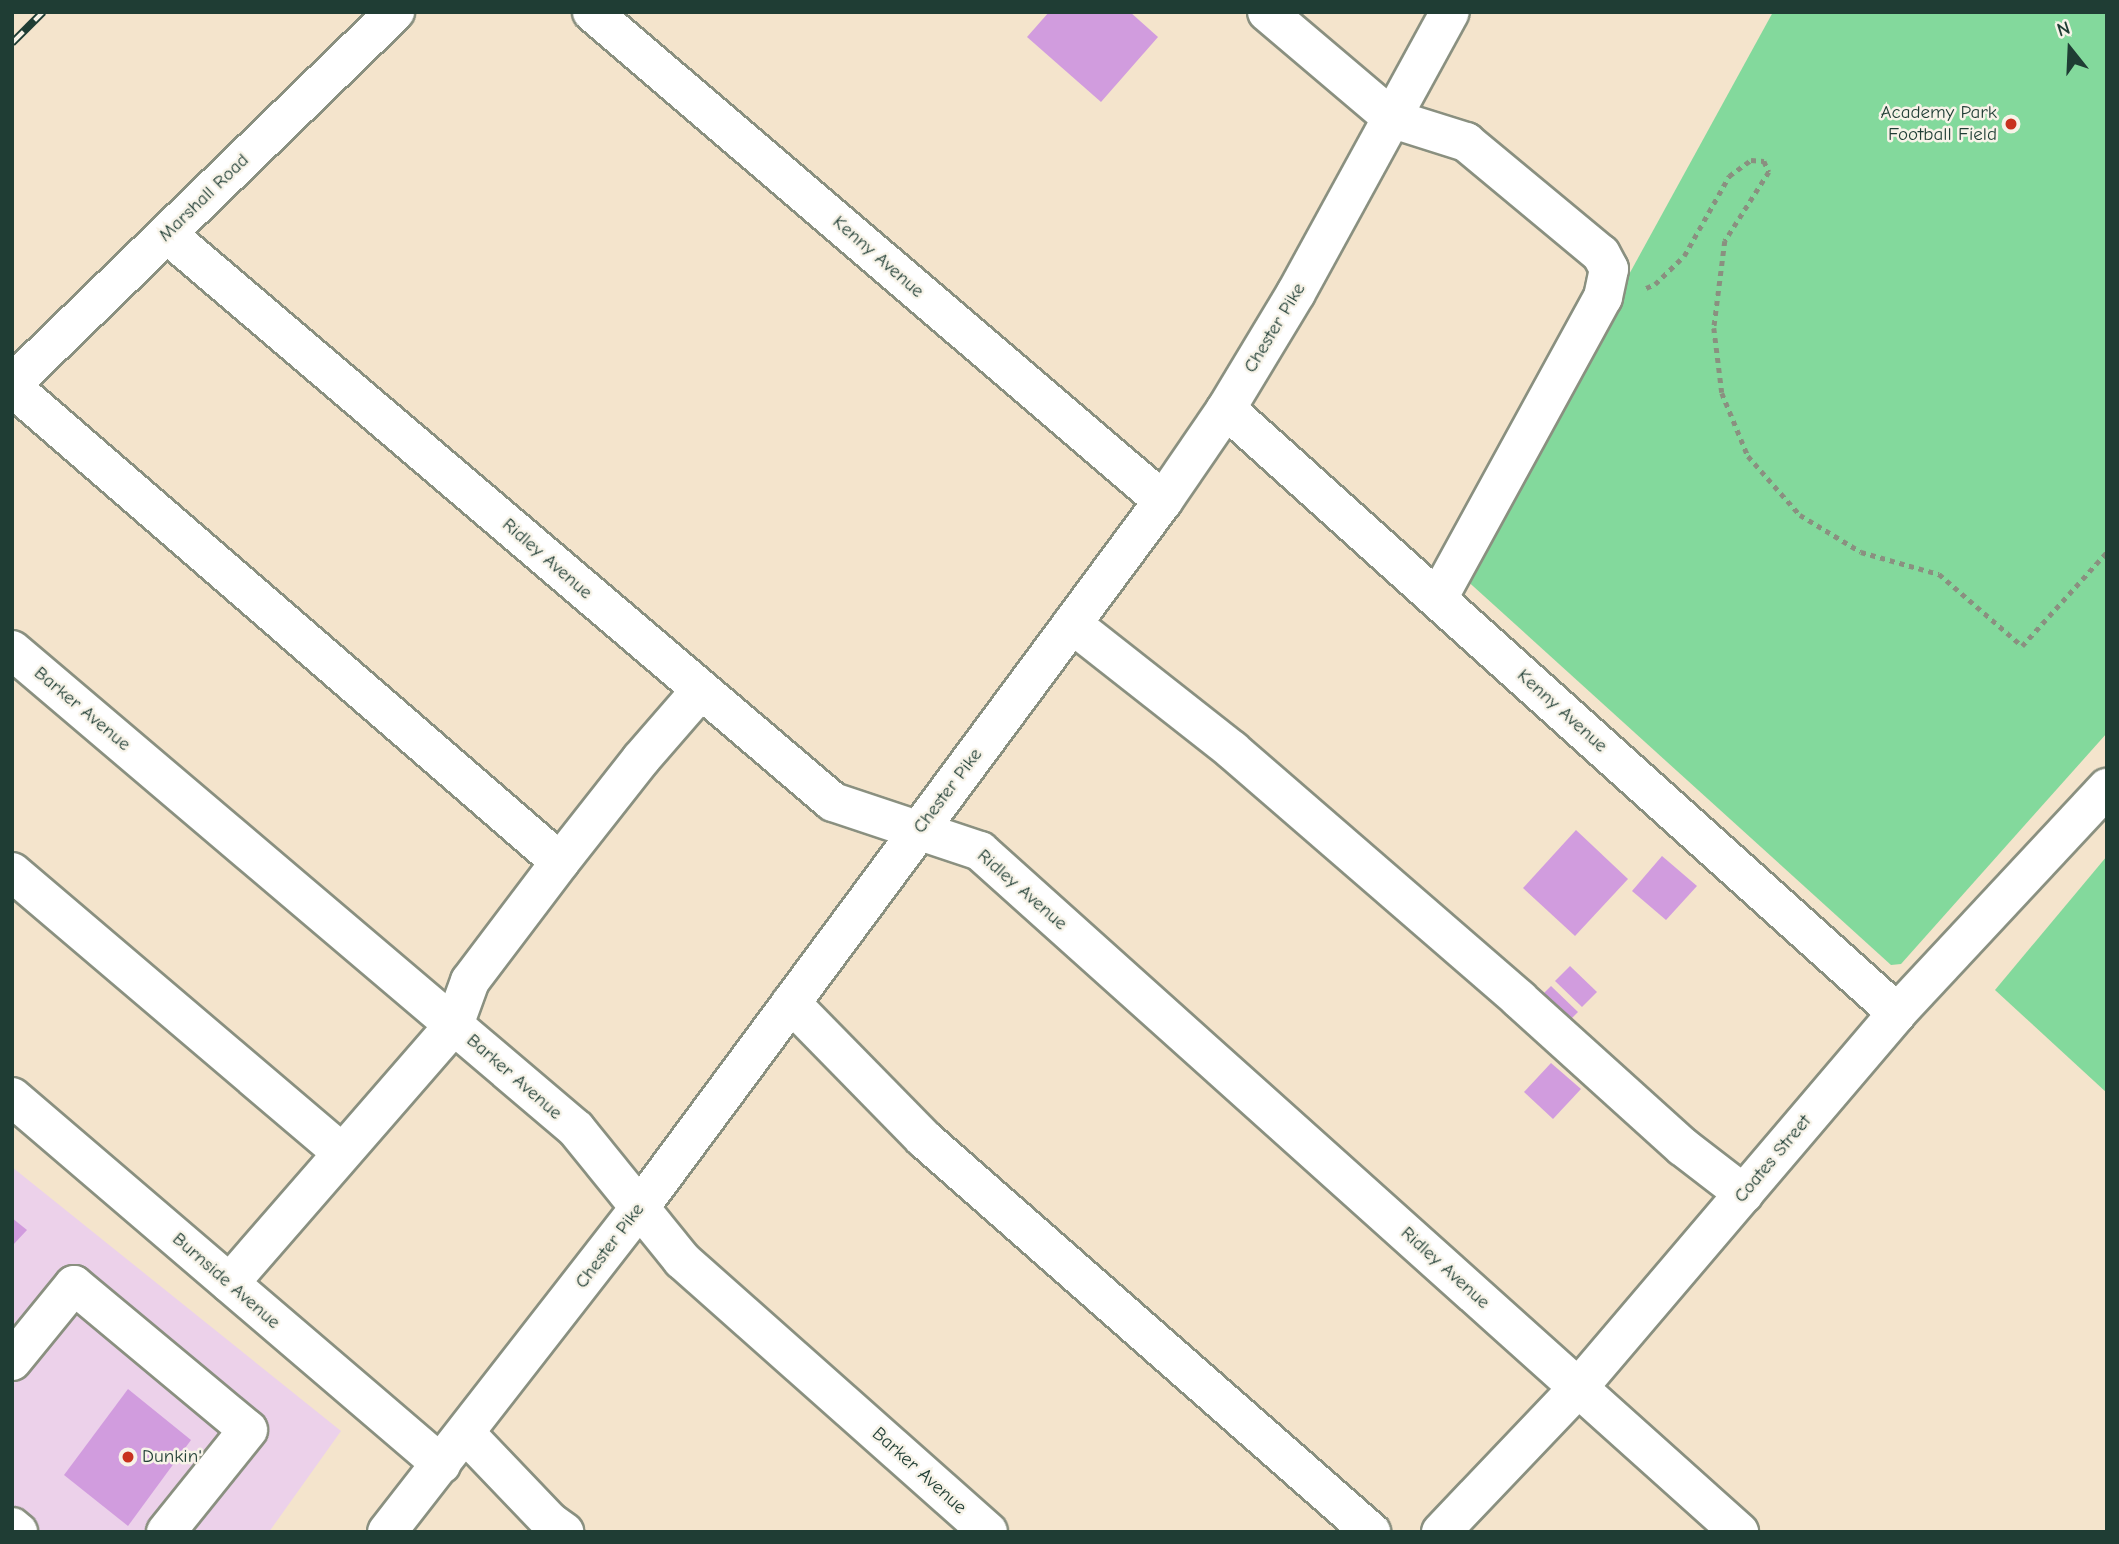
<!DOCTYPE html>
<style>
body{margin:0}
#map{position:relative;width:2119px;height:1544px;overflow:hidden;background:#f4e4cc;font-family:"Comic Neue",sans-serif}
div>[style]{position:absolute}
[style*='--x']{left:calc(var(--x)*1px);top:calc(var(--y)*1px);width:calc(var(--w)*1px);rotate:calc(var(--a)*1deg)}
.built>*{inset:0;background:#ecd1ea}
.green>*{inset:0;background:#83d99c}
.building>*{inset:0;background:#d19cde}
.path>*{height:4.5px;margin-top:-2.25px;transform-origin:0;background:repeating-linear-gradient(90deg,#8a9080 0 5px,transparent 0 10px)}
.roads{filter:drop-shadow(2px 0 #8a9080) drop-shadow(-2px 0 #8a9080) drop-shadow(0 2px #8a9080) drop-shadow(0 -2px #8a9080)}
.minor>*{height:38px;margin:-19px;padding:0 19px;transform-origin:19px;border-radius:19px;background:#fff}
.major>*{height:38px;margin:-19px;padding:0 19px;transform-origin:19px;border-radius:19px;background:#fff}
.rail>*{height:8px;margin-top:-4px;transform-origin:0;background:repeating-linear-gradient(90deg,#f7f3e8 0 16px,#1f3d34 0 32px);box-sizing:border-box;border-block:2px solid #1f3d34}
.dots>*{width:19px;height:19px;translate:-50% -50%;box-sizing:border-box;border:4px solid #f7f3e8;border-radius:50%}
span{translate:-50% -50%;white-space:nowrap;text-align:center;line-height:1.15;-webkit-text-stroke:5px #f7f3e8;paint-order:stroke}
.poi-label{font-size:19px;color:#1f3d34}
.right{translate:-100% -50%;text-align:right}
.left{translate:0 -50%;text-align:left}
.street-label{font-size:19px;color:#1f3d34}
.frame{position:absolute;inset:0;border:14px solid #1f3d34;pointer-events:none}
.north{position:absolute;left:2035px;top:14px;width:70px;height:70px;-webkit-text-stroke:5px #f7f3e8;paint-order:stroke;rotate:342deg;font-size:19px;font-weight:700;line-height:28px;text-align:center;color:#1f3d34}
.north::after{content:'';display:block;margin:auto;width:24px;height:32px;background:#1f3d34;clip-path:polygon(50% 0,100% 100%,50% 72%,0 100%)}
</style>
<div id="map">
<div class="built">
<i style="clip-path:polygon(12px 1167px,341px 1431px,269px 1532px,12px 1532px)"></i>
</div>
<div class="green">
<i style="clip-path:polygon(1773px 12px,2107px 12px,2107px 733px,1901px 964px,1891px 965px,1463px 577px)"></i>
<i style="clip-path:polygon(2107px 856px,2107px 1093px,1995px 990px)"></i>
</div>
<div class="building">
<i style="clip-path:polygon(1049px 12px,1130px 12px,1158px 37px,1101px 102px,1027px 37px)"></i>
<i style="clip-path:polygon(1576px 830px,1628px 879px,1575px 936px,1523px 888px)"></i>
<i style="clip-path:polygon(1662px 856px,1697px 886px,1666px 920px,1632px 891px)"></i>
<i style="clip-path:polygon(1570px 966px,1597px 992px,1582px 1007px,1555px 981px)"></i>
<i style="clip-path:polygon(1551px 986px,1578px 1012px,1565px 1025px,1538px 999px)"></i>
<i style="clip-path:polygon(1551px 1063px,1581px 1089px,1553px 1119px,1524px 1092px)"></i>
<i style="clip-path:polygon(12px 1218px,27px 1230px,12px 1246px)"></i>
<i style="clip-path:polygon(128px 1389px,191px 1440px,128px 1526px,64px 1475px)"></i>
</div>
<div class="path">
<i style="--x:1646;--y:288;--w:10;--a:-24"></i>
<i style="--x:1655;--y:284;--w:40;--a:-44"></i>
<i style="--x:1684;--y:256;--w:92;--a:-60.6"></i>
<i style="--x:1729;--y:176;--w:27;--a:-36"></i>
<i style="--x:1751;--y:160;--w:13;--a:4"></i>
<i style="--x:1764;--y:161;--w:12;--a:66"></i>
<i style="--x:1769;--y:172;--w:82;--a:122.5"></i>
<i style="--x:1725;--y:241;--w:88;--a:97.2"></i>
<i style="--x:1714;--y:328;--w:65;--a:83"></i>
<i style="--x:1722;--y:393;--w:68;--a:67.6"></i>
<i style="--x:1748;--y:456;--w:79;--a:48.6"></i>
<i style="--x:1800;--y:515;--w:71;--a:31.2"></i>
<i style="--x:1861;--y:552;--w:81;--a:15.8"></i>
<i style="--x:1939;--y:574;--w:110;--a:40.9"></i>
<i style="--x:2022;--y:646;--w:127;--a:-47.9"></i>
</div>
<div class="roads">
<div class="minor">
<i style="--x:592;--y:12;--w:752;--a:40.58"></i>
<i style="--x:1267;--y:12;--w:165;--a:40.3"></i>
<i style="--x:1393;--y:119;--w:77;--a:17.5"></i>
<i style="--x:1466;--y:142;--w:175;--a:39.7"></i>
<i style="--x:1601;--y:254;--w:17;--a:62"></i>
<i style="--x:1609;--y:269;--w:29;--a:102"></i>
<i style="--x:1603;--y:297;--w:344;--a:118.7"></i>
<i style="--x:167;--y:234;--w:875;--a:40.46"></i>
<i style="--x:833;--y:802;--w:155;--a:18.4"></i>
<i style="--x:980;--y:851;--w:1020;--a:41.9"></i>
<i style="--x:12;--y:384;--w:534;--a:-44.17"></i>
<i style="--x:12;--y:387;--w:725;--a:40.92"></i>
<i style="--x:560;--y:862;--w:149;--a:127.1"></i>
<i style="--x:470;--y:981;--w:47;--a:110"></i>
<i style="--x:454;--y:1025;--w:342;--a:131"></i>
<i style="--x:1226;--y:409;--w:903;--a:41.99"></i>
<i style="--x:1072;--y:624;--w:204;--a:38.2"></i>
<i style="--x:1232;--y:750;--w:380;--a:40.9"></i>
<i style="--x:1519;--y:999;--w:221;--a:42.1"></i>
<i style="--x:1683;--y:1147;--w:77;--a:37.6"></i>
<i style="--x:12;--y:650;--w:740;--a:40.34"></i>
<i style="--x:576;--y:1129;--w:169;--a:51"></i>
<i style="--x:682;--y:1260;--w:409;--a:41.6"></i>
<i style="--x:560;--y:862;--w:131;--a:-51.8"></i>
<i style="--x:641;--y:759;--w:91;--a:-49"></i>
<i style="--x:12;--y:872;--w:433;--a:40.4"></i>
<i style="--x:791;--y:1003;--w:189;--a:45.6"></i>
<i style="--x:923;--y:1138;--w:597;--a:41.33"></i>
<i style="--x:12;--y:1097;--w:565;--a:40.55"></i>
<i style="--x:12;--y:1361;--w:98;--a:-50.8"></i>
<i style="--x:74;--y:1285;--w:226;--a:39.8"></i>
<i style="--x:248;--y:1430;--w:131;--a:128.8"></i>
<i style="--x:465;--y:1433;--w:122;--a:46.3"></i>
<i style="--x:549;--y:1521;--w:19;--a:36"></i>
<i style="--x:12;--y:1527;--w:8;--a:40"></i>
<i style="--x:1441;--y:1532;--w:199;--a:-46.4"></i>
<i style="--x:1578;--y:1388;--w:492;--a:-49.6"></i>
<i style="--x:1897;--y:1013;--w:308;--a:-47"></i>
</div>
<div class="major">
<i style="--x:387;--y:1532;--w:412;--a:-52.1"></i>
<i style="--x:640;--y:1207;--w:879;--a:-53.47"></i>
<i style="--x:1163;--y:501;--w:112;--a:-55.6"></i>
<i style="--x:1226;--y:409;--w:135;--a:-58.9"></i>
<i style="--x:1296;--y:293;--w:320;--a:-61.3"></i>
</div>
</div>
<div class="rail">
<i style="--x:12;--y:43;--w:44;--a:-45"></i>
</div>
<div class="dots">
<i style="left:2011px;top:124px;background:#c8321e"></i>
<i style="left:128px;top:1457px;background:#c8321e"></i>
</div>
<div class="poi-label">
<span class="right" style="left:1997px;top:124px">Academy Park<br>Football Field</span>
<span class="left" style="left:142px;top:1457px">Dunkin'</span>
</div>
<div class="street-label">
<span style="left:204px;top:198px;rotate:-44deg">Marshall Road</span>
<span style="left:878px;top:257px;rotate:41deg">Kenny Avenue</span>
<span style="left:1275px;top:328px;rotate:-59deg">Chester Pike</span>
<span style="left:547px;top:559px;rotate:41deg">Ridley Avenue</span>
<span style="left:82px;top:709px;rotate:40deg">Barker Avenue</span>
<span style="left:1562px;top:711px;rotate:42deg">Kenny Avenue</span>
<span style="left:948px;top:791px;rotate:-53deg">Chester Pike</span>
<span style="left:1022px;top:890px;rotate:41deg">Ridley Avenue</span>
<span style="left:514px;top:1077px;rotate:41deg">Barker Avenue</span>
<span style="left:1773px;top:1159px;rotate:-50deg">Coates Street</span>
<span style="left:610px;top:1246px;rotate:-53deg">Chester Pike</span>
<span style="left:1445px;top:1268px;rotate:42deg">Ridley Avenue</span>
<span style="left:226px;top:1281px;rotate:41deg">Burnside Avenue</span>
<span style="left:919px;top:1471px;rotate:42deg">Barker Avenue</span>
</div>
<div class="frame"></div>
<div class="north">N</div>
</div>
